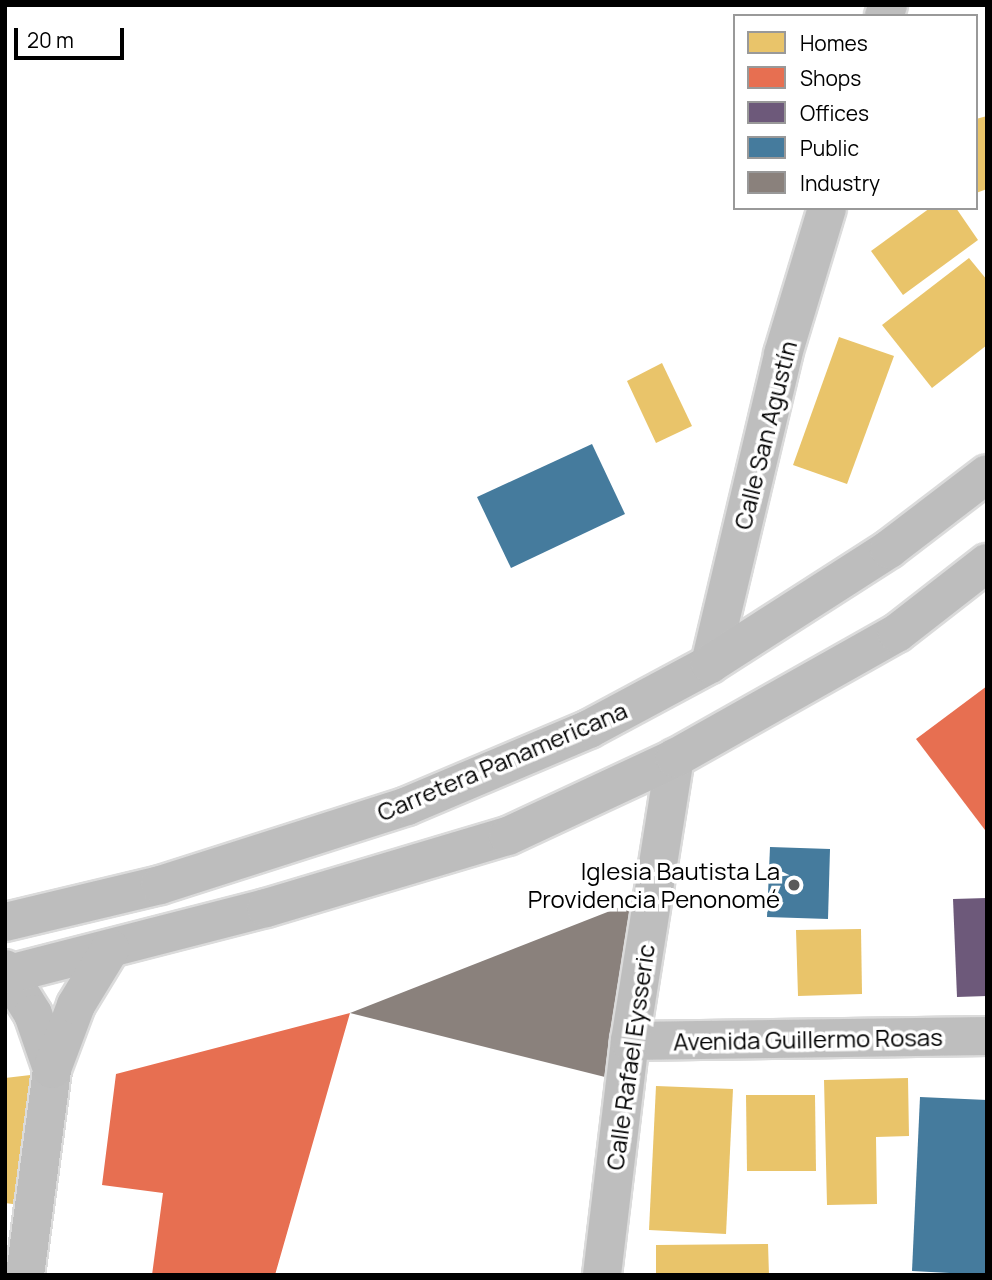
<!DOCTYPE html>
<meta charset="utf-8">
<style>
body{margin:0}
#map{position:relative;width:992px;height:1280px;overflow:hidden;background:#fff;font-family:Manrope,sans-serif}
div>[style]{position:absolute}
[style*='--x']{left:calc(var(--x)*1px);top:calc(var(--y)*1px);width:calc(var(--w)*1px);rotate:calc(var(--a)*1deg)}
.homes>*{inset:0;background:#e9c46a}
.shops>*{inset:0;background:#e76f51}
.offices>*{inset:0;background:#6d597a}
.public>*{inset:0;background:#457b9d}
.industry>*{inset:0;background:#8a817c}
.roads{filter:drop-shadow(2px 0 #dbdbdb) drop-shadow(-2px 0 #dbdbdb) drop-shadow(0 2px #dbdbdb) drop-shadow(0 -2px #dbdbdb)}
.street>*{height:38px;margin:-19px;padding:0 19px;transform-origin:19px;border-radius:19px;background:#bebebe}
.highway>*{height:38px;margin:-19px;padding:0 19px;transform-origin:19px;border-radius:19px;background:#bdbdbd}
.dots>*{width:19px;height:19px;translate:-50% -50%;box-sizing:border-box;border:4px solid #fff;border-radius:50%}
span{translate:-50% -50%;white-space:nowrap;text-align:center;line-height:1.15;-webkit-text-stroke:7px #fff;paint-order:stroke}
.street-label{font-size:24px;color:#000}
.poi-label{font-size:24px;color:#000}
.right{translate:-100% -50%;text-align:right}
.frame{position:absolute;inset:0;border:7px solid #000;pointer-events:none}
.legend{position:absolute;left:733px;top:14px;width:245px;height:196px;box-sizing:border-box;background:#fff;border:2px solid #999;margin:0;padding:9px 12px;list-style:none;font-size:21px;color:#000}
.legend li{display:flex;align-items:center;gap:14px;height:35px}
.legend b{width:35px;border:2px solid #999}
.scale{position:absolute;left:14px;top:28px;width:110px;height:32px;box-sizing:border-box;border:4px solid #000;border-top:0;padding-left:9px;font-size:21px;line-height:24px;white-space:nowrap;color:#000;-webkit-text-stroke:5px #fff;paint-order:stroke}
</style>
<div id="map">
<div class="homes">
<i style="clip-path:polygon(987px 116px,987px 189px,976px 193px,976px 119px)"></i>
<i style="clip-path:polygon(930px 208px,956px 208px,978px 240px,903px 295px,871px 251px)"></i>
<i style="clip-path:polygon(969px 258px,987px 280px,987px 345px,932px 388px,882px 325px)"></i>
<i style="clip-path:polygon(839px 337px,894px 356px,847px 484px,793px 465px)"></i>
<i style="clip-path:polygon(662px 363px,692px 426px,656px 443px,627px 381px)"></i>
<i style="clip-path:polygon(861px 929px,862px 994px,798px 996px,796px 930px)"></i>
<i style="clip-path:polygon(39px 1074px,20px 1205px,5px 1203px,5px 1078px)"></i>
<i style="clip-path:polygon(908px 1078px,909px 1136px,876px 1137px,877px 1204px,827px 1205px,824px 1080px)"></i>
<i style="clip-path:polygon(656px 1086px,733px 1089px,726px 1234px,649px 1230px)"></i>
<i style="clip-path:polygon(746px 1095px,815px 1095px,816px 1171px,747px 1171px)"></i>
<i style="clip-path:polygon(768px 1244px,769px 1275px,656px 1275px,656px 1245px)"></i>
</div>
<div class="shops">
<i style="clip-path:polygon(987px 686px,987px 829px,985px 830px,916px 739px)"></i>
<i style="clip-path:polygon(350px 1013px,275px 1275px,152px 1275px,163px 1193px,102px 1185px,116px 1074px)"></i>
</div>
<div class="offices">
<i style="clip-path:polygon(987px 898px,987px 996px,957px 997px,953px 899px)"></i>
</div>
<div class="public">
<i style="clip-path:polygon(592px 444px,625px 514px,511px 568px,477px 497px)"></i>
<i style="clip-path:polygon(770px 847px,830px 849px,828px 919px,767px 917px)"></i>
<i style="clip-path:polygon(920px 1097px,987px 1100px,987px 1275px,912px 1271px)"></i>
</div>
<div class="industry">
<i style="clip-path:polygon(633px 902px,605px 1077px,350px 1013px)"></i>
</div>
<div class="roads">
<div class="street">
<i style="--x:884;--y:16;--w:12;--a:-70"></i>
<i style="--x:710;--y:664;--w:318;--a:-76.7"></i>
<i style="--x:783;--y:354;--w:152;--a:-73.2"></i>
<i style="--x:630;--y:1041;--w:357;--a:-0.8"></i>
<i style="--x:25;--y:1275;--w:208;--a:-82.5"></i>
<i style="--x:602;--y:1275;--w:236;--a:-83.2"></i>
<i style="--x:630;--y:1041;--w:287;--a:-81"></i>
</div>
<div class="highway">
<i style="--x:5;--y:922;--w:159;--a:-13.4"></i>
<i style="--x:160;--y:885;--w:259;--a:-17.7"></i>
<i style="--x:407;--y:806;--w:198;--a:-22.9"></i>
<i style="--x:589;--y:729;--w:137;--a:-28.2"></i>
<i style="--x:710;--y:664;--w:213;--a:-32.7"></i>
<i style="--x:889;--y:549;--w:123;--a:-37.4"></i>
<i style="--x:5;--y:969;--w:53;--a:58.1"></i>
<i style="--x:33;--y:1014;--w:58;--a:70.9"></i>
<i style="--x:5;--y:975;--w:269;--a:-14.4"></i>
<i style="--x:266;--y:908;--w:252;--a:-16.6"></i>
<i style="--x:508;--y:836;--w:184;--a:-25"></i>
<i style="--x:675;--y:758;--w:255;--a:-29.4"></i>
<i style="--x:897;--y:633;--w:114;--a:-37.9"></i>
<i style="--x:52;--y:1069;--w:68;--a:-69.4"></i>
<i style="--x:76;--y:1005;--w:66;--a:-58.7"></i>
</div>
</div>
<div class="dots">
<i style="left:794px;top:885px;background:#595959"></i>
</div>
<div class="street-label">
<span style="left:765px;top:435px;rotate:-76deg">Calle San Agustín</span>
<span style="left:502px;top:761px;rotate:-23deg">Carretera Panamericana</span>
<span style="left:808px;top:1039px;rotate:-1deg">Avenida Guillermo Rosas</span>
<span style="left:630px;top:1057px;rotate:-82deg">Calle Rafael Eysseric</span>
</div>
<div class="poi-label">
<span class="right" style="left:780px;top:885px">Iglesia Bautista La<br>Providencia Penonomé</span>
</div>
<div class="frame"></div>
<ul class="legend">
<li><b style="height:19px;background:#e9c46a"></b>Homes</li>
<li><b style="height:19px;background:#e76f51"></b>Shops</li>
<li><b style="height:19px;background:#6d597a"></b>Offices</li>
<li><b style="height:19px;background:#457b9d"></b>Public</li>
<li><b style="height:19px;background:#8a817c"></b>Industry</li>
</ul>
<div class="scale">20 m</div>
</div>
